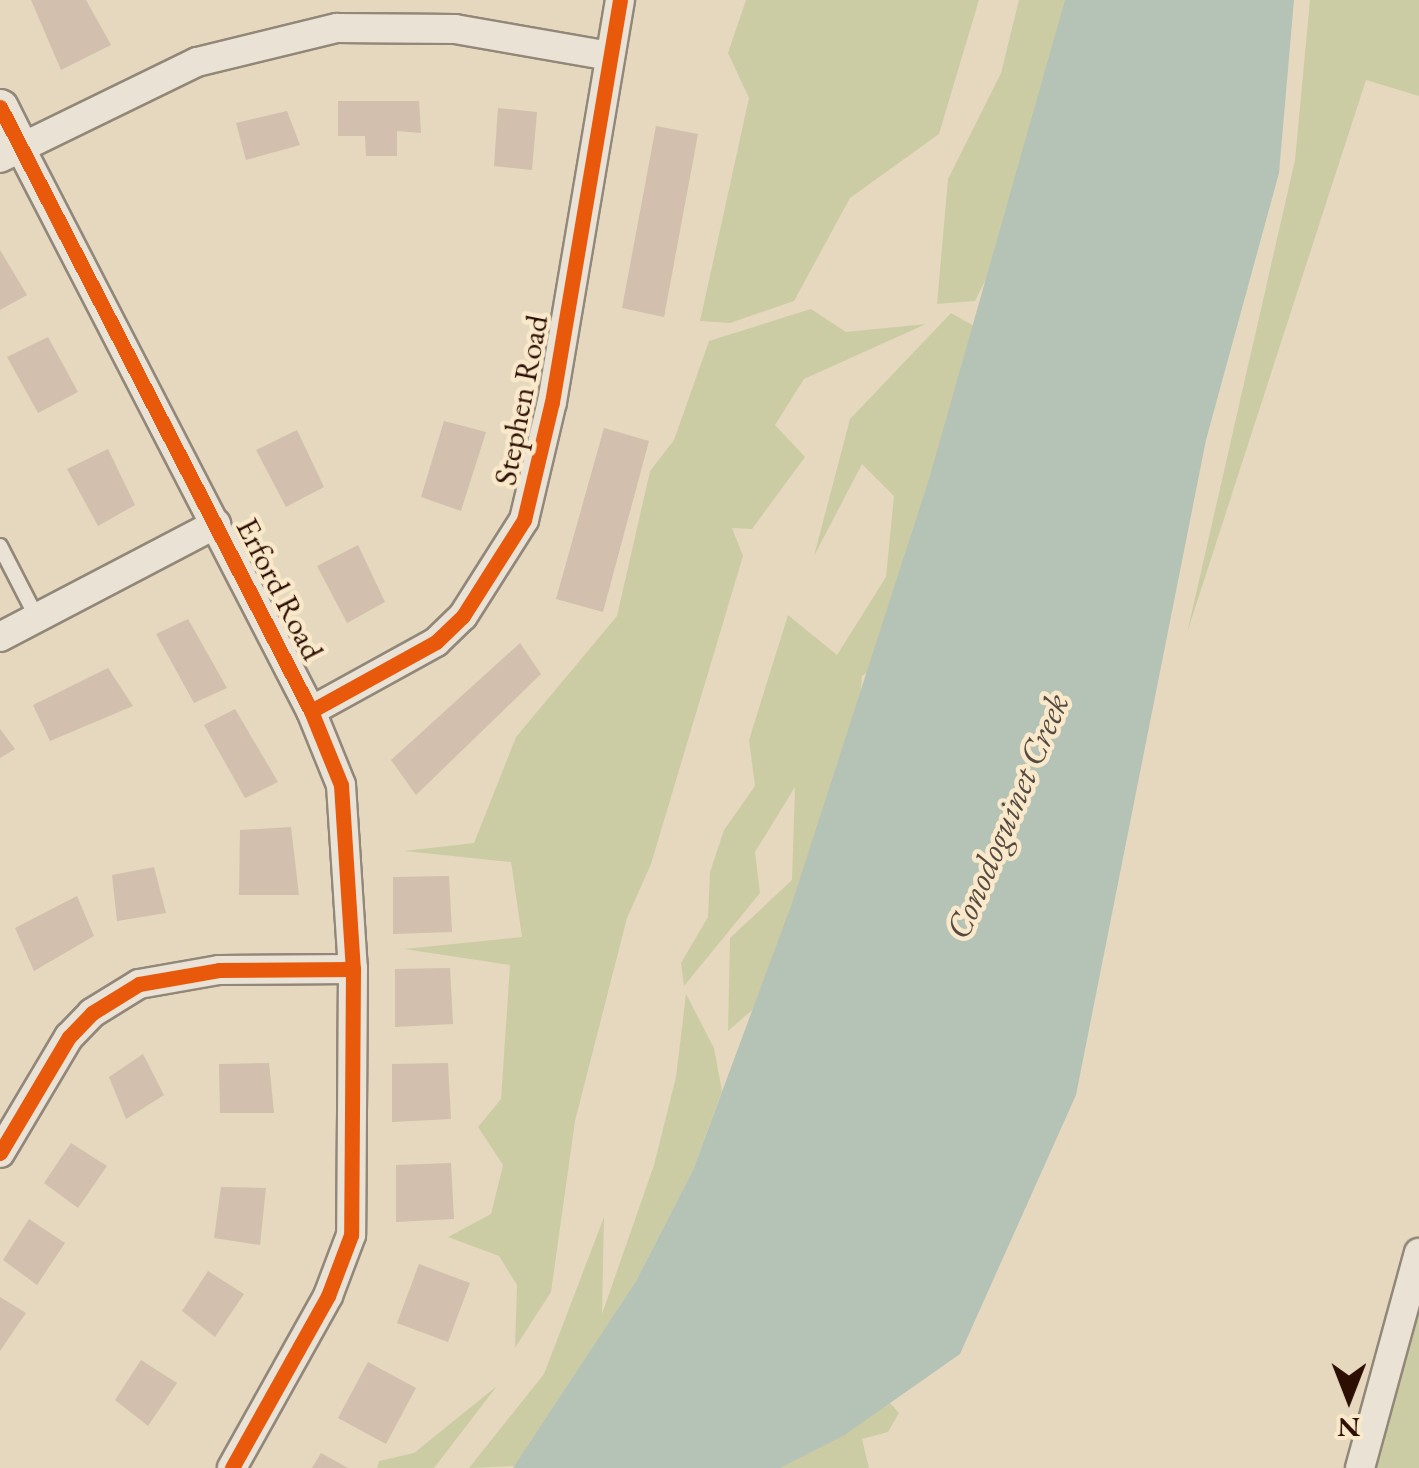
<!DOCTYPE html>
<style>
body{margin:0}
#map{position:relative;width:1419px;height:1468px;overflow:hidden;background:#e5d8be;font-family:"EB Garamond",serif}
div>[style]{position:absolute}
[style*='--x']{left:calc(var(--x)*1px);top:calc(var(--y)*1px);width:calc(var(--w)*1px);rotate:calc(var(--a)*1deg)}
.green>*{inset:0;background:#cccca4}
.water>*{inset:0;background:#b5c3b6}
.building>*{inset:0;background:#d2bfae}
.roads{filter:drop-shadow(2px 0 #928778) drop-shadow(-2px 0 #928778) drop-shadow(0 2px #928778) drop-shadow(0 -2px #928778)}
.service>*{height:14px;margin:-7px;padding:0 7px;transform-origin:7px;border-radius:7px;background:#e9e2d5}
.minor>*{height:28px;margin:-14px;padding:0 14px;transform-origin:14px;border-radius:14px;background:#e9e2d5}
.tertiary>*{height:35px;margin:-17.5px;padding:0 17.5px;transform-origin:17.5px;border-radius:17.5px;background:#e9e2d5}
.cycleway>*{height:15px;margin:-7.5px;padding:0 7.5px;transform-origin:7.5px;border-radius:7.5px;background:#e8590c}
span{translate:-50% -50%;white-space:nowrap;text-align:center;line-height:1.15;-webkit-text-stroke:9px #f9e9ca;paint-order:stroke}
.street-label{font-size:32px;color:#2d0e03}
.water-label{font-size:35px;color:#554a41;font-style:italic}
.north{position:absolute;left:1299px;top:1348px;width:100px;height:100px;-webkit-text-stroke:8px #f9e9ca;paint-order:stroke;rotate:180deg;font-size:28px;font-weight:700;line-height:40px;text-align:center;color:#2d0e03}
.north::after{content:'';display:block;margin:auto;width:35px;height:45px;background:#2d0e03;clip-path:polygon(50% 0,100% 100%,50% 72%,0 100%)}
</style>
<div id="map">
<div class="green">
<i style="clip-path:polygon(746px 0,979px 0,939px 134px,850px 198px,794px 301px,730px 323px,700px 321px,749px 98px,728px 53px)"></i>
<i style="clip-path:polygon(1019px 0,1071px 0,1017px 217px,975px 301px,937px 304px,948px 179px,1001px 73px)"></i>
<i style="clip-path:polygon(1310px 0,1419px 0,1419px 96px,1366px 80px,1187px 633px,1295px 160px)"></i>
<i style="clip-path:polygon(811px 309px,846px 332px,926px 324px,804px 379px,775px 425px,805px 457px,752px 529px,732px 528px,743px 556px,651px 864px,627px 918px,575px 1121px,551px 1292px,515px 1348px,517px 1285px,499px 1256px,448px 1237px,491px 1214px,503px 1165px,478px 1127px,501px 1099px,510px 965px,404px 949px,522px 937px,511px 862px,404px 851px,474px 843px,516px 737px,617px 616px,650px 471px,674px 440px,709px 341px)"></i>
<i style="clip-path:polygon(951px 313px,974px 326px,896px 653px,862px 676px,849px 823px,773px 992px,728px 1031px,730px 938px,792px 880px,795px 787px,755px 852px,760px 893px,684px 986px,681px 963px,708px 917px,710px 872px,724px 830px,755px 786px,749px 740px,788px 615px,837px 655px,886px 577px,894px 496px,862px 464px,814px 556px,850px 419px)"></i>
<i style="clip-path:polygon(686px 994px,714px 1048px,722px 1091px,693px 1170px,636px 1281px,515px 1466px,469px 1468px,544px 1374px,604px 1217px,602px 1314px,654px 1165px,676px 1077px)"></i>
<i style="clip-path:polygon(1419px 1276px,1419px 1468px,1371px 1468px)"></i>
<i style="clip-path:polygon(497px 1386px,434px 1468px,377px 1468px,379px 1461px,414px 1453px)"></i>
<i style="clip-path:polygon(890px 1403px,899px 1413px,888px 1432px,862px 1439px,869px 1468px,780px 1468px)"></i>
</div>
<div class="water">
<i style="clip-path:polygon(1065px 0,1294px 0,1279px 173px,1206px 440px,1076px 1095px,960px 1354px,843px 1436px,780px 1468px,513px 1468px,636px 1281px,693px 1170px,792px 903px,929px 479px)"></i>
</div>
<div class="building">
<i style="clip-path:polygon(31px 0,86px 0,111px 45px,61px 70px)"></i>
<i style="clip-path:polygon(338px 101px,419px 101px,421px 133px,397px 131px,397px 156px,366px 156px,365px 136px,338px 136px)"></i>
<i style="clip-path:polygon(498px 108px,537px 112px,532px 170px,494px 166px)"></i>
<i style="clip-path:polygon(287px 111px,300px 145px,246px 160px,236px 123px)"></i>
<i style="clip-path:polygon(656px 126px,698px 134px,664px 317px,622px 308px)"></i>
<i style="clip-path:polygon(0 250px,27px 295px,0 310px)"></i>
<i style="clip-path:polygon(48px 337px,78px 392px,38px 413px,7px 357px)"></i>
<i style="clip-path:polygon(444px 421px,486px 432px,461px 511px,421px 497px)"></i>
<i style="clip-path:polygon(604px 428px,649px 441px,603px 612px,556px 599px)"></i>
<i style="clip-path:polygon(297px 430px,324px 487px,286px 507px,256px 450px)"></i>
<i style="clip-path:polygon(108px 449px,135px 505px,98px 526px,67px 469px)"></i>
<i style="clip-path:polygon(358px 545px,385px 602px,347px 623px,317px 566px)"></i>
<i style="clip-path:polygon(188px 619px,227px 688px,194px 703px,156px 634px)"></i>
<i style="clip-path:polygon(520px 643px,541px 674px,416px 795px,391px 760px)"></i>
<i style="clip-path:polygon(108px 668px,133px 706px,50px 741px,33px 705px)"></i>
<i style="clip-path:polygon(235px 709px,278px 782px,245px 798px,204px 725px)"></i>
<i style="clip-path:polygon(0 729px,15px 749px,0 758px)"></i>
<i style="clip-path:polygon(291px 827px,299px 895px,239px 895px,240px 830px)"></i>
<i style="clip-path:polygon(154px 867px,166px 913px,117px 921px,112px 875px)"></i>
<i style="clip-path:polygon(449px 876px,452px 932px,393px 934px,393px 877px)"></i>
<i style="clip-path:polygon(77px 896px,94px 936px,34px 971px,15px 928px)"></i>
<i style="clip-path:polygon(450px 968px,453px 1024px,395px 1027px,395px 969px)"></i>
<i style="clip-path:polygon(143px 1054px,164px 1095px,126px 1119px,109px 1077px)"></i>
<i style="clip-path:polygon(269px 1063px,274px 1113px,220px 1113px,219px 1064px)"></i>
<i style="clip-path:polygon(448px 1063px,451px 1119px,392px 1122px,392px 1064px)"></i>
<i style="clip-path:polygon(71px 1143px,107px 1166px,78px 1208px,44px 1183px)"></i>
<i style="clip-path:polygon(451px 1163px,454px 1219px,396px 1222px,396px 1165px)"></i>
<i style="clip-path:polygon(221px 1187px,266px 1188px,260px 1245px,214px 1238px)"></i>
<i style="clip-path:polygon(29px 1219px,65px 1243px,37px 1285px,3px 1260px)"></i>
<i style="clip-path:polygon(419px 1264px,470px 1283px,448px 1342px,397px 1323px)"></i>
<i style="clip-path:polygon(208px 1271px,244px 1294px,215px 1337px,182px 1311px)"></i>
<i style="clip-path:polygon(0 1297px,26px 1313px,0 1351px)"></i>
<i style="clip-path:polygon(141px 1360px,177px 1383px,148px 1426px,115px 1400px)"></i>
<i style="clip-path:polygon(368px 1362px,416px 1388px,386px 1444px,338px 1418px)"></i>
<i style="clip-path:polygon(321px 1453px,348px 1468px,312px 1468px)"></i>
</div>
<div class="roads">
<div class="service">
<i style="--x:0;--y:546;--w:81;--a:62.8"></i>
</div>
<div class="minor">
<i style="--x:20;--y:147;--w:635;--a:62.71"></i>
<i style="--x:311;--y:711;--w:80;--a:67.9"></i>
<i style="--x:341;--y:785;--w:184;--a:86.3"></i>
<i style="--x:353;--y:969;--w:266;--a:90.4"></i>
<i style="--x:351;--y:1235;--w:65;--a:110.7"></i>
<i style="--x:328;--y:1296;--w:197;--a:119.2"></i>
<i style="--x:0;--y:158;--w:219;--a:-26"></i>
<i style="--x:197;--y:62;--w:144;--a:-13.7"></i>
<i style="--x:337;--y:28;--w:118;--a:0.5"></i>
<i style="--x:455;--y:29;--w:157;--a:9.9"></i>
<i style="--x:0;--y:637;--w:244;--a:-27.6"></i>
<i style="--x:311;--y:711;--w:143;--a:-28.9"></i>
<i style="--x:436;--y:642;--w:37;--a:-44"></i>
<i style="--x:463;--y:616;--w:114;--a:-57.6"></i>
<i style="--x:524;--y:520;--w:121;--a:-76.7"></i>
<i style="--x:552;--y:402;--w:408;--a:-80.4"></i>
<i style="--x:0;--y:1153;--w:135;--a:-59.3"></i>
<i style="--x:69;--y:1037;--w:33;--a:-46"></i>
<i style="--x:92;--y:1013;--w:55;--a:-31.7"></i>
<i style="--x:139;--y:984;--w:81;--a:-9.9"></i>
<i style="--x:219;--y:970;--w:134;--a:-0.4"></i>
<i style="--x:1360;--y:1468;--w:223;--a:-74.7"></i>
</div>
<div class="tertiary">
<i style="--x:0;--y:107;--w:45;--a:63.4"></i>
</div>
</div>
<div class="cycleway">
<i style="--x:0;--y:107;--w:679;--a:62.76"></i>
<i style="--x:311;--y:711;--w:80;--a:67.9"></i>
<i style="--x:341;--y:785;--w:184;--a:86.3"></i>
<i style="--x:353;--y:969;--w:266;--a:90.4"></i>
<i style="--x:351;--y:1235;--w:65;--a:110.7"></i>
<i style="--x:328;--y:1296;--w:197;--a:119.2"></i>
<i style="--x:311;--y:711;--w:143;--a:-28.9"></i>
<i style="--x:436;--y:642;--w:37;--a:-44"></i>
<i style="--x:463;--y:616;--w:114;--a:-57.6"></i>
<i style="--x:524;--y:520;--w:121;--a:-76.7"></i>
<i style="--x:552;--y:402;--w:408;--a:-80.4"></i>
<i style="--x:0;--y:1153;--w:135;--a:-59.3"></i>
<i style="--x:69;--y:1037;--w:33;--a:-46"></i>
<i style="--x:92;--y:1013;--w:55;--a:-31.7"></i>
<i style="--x:139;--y:984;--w:81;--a:-9.9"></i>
<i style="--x:219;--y:970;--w:134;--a:-0.4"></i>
</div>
<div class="street-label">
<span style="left:521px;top:400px;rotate:-79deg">Stephen Road</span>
<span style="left:280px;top:589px;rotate:63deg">Erford Road</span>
</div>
<div class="water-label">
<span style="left:1007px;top:816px;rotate:-67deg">Conodoguinet Creek</span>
</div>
<div class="north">N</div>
</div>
